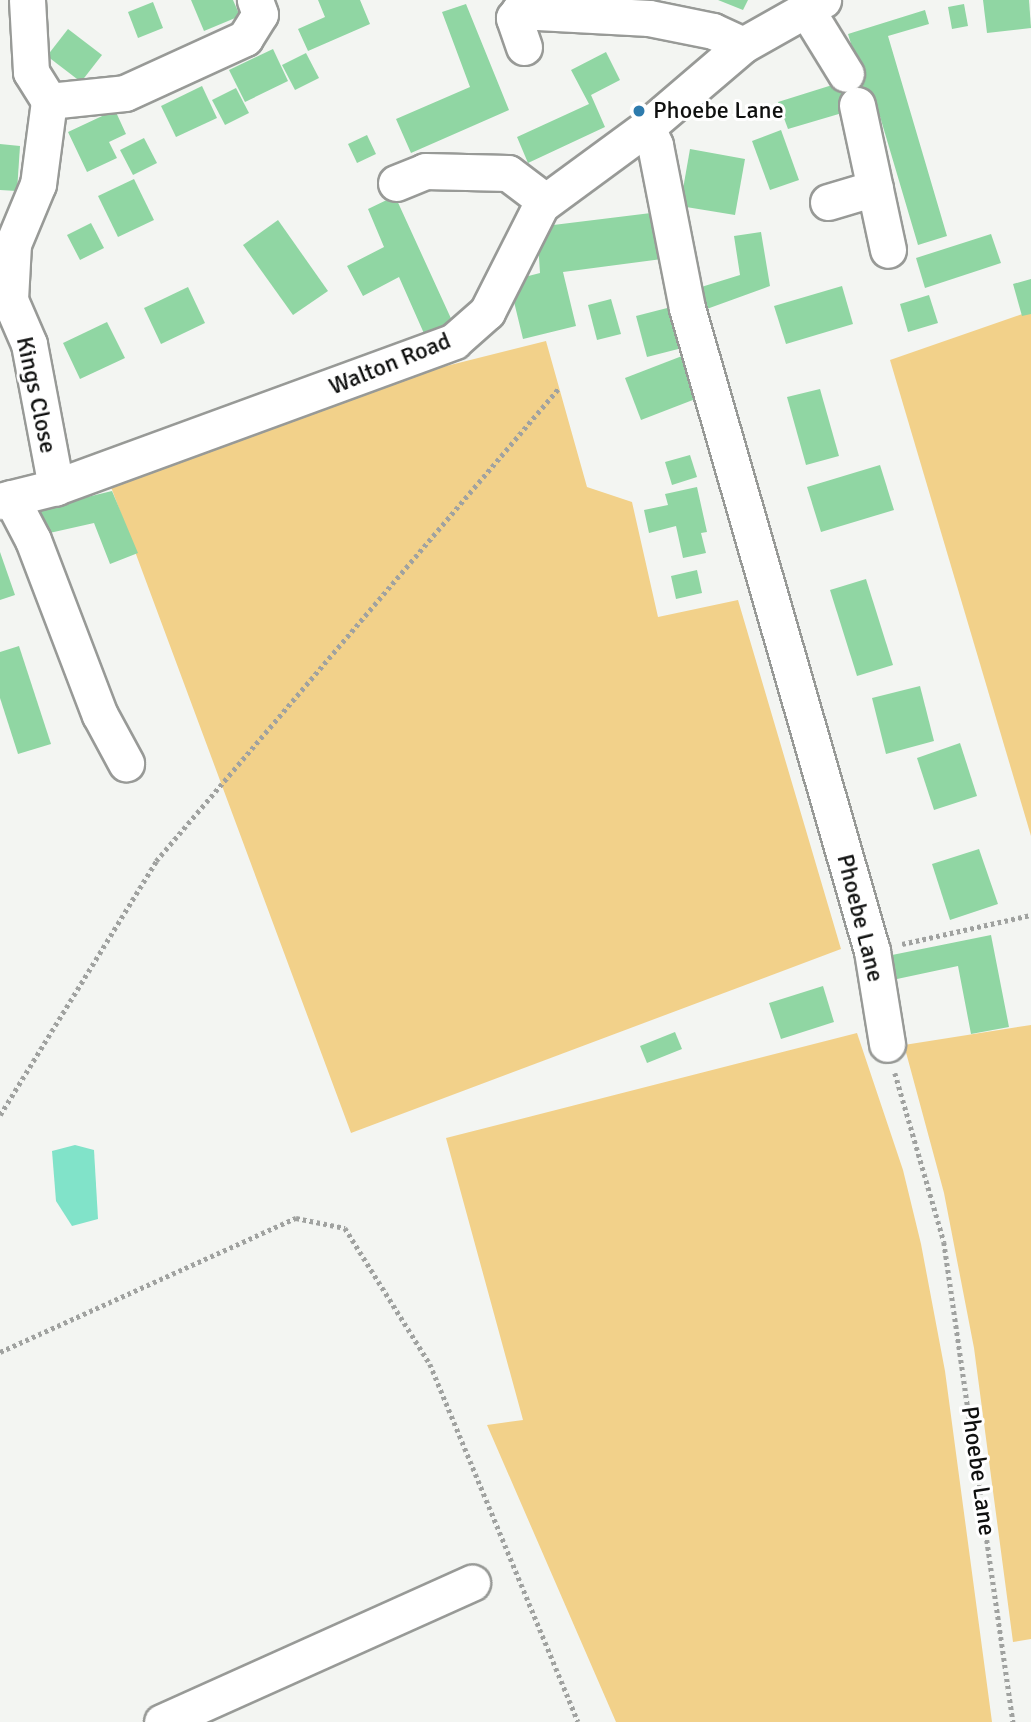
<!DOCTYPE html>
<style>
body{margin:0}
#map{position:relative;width:1031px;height:1722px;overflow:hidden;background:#f3f5f2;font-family:Signika,sans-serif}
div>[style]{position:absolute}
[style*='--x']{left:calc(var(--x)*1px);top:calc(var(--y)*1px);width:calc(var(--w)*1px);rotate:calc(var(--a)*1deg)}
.green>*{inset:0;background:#f2d18a}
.water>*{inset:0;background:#81e3c9}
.building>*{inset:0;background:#90d6a3}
.path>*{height:4.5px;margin-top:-2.25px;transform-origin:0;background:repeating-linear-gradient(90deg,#a0a2a0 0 3.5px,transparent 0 7px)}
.roads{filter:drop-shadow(2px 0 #989a97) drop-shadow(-2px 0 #989a97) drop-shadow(0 2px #989a97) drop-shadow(0 -2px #989a97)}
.minor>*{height:35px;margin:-17.5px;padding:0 17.5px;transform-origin:17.5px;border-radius:17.5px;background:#fff}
.dots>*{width:19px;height:19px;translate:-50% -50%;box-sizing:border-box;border:4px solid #fff;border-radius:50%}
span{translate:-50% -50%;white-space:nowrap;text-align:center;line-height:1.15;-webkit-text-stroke:6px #fff;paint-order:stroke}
.poi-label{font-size:24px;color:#0f100f}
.left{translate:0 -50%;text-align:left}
.street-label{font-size:24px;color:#0f100f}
</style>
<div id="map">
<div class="green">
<i style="clip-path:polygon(1031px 311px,1031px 836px,890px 360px)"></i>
<i style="clip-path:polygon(546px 341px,587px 487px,632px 502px,658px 617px,738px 600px,841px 949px,351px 1133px,111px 487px,295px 404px)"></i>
<i style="clip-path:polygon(1031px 1025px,1031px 1639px,1013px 1642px,974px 1348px,944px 1193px,904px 1045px)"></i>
<i style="clip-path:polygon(857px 1033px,903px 1170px,921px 1244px,945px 1371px,992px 1722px,616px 1722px,487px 1425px,523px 1420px,446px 1138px)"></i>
</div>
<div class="water">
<i style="clip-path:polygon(75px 1145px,94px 1150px,98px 1219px,72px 1226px,56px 1201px,52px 1151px)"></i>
</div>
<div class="building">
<i style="clip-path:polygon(191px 0,233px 0,240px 16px,204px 31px)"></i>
<i style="clip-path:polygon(318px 0,360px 0,370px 24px,308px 51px,298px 29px,325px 17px)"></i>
<i style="clip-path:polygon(718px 0,748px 0,743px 10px)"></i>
<i style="clip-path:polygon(983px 0,1029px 0,1031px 28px,987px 33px)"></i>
<i style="clip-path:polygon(153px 2px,163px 28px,138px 38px,128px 12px)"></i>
<i style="clip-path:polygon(466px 4px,509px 110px,411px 153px,396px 119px,470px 87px,442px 12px)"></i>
<i style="clip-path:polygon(964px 4px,968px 26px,952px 29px,948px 7px)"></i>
<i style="clip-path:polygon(925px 10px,929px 24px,888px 36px,947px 236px,918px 245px,876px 103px,788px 129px,778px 102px,861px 76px,848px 34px)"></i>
<i style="clip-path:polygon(68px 29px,102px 55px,81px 82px,47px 56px)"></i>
<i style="clip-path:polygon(273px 49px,288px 81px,245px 102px,229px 70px)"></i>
<i style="clip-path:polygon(606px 52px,620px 80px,591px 95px,605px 127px,528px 163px,517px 137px,589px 104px,571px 70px)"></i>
<i style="clip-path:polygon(306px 53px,319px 78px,295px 90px,282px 65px)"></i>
<i style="clip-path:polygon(202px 86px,217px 118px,176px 137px,161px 106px)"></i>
<i style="clip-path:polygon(236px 88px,249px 113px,225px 125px,212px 100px)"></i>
<i style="clip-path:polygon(115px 110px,126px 134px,109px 142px,117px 158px,87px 172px,68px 132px)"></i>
<i style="clip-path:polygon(781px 130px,799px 180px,770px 190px,752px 141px)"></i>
<i style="clip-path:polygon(367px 135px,376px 154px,357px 163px,348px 144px)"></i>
<i style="clip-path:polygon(144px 138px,157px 163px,133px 175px,120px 150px)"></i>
<i style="clip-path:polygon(0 144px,20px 146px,17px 191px,0 190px)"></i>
<i style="clip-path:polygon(690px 149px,745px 159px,735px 215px,680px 206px)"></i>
<i style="clip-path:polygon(134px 179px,154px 220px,118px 237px,98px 196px)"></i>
<i style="clip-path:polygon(395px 196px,454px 325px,426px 338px,399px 277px,363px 296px,347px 266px,384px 247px,368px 209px)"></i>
<i style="clip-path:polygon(651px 213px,662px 259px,563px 272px,576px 326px,523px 339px,509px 281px,540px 273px,537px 227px)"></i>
<i style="clip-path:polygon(278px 220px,328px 291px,293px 315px,243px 245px)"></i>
<i style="clip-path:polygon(91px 223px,104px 248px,80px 260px,67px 235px)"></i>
<i style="clip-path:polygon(761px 232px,770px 286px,704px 310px,698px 288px,740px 275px,734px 236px)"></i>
<i style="clip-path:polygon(991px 234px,1001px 263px,925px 288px,916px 258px)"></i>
<i style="clip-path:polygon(1031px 279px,1031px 314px,1022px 316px,1013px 284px)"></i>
<i style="clip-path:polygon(842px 286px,853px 324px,786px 344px,774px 306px)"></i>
<i style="clip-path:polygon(188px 287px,205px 323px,161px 344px,144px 308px)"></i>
<i style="clip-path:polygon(929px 295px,938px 323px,908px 332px,900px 304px)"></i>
<i style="clip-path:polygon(611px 299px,621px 334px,597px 340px,588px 305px)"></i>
<i style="clip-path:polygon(675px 306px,686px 347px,647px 357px,636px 316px)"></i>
<i style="clip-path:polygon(107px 322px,125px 358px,80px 379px,63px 343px)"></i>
<i style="clip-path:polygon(682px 356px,698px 398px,641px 420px,625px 378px)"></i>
<i style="clip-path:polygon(820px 389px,839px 456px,806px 465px,787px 397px)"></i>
<i style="clip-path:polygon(690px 455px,697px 477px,672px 485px,665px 462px)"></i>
<i style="clip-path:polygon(880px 465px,894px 510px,821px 532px,807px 487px)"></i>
<i style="clip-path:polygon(697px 487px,707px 532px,701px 533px,706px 553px,683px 558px,676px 526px,649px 533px,644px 510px,668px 505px,665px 494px)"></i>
<i style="clip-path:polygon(112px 491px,138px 553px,110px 564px,94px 523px,45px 534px,38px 509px)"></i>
<i style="clip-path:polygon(0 552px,15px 595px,0 600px)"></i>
<i style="clip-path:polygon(697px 570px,702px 593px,676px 599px,671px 576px)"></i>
<i style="clip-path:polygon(866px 579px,893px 665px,857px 676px,830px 590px)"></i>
<i style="clip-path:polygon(19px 646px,51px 744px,18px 754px,0 698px,0 652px)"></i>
<i style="clip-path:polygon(920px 686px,934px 741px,886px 754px,872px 698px)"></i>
<i style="clip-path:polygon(960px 743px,977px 796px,934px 810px,917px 758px)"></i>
<i style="clip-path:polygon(979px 849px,998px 904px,950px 920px,932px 864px)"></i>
<i style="clip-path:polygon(991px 935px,1009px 1027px,971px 1034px,958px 966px,897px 979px,892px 955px)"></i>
<i style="clip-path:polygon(823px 986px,834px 1022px,781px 1039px,769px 1003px)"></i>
<i style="clip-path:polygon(675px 1032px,682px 1049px,647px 1063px,640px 1046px)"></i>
</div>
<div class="path">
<i style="--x:902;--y:944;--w:132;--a:-12.7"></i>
<i style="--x:895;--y:1073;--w:176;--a:73.8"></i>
<i style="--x:944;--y:1242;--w:485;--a:81.8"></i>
<i style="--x:0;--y:1115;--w:298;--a:-58.4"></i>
<i style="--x:156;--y:861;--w:621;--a:-49.57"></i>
<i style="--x:0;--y:1352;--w:325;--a:-24.4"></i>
<i style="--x:296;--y:1218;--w:50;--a:11.5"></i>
<i style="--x:345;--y:1228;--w:160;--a:58"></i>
<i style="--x:430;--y:1364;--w:387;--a:67.5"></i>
</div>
<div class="roads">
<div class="minor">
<i style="--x:27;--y:0;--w:72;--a:86.8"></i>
<i style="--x:31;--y:72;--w:34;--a:58"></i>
<i style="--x:49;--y:101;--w:84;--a:97.5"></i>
<i style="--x:38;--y:184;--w:65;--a:112.6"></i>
<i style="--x:13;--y:244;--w:56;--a:93.1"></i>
<i style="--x:10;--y:300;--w:48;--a:66.6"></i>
<i style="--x:29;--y:344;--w:146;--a:79.3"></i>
<i style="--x:806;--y:9;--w:76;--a:58.4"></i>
<i style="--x:524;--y:47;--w:31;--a:-109"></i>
<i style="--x:514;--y:18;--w:9;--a:-54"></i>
<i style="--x:519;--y:11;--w:130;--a:3.1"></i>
<i style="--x:649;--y:18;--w:65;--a:11.5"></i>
<i style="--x:713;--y:31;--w:33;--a:25"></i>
<i style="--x:49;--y:101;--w:76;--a:-6"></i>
<i style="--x:125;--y:93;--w:132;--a:-24.6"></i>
<i style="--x:245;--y:38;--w:28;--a:-58"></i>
<i style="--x:260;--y:14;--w:15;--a:-110"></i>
<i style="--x:857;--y:105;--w:148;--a:77.9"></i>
<i style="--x:647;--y:127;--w:20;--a:66"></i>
<i style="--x:655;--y:145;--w:166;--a:78.9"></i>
<i style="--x:687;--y:308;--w:669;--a:73.95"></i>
<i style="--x:872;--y:951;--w:94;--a:80.8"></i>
<i style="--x:396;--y:183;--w:31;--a:-22"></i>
<i style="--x:425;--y:171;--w:83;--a:1.4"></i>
<i style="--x:508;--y:173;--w:46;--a:37.1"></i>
<i style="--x:828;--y:202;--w:49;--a:-16.6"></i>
<i style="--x:11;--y:498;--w:47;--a:62.4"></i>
<i style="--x:33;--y:540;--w:187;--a:69.1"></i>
<i style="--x:100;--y:715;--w:55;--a:61.6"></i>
<i style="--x:0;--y:501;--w:58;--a:-14"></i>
<i style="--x:56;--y:487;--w:424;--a:-20.1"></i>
<i style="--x:454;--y:341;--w:44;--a:-41.3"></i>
<i style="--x:487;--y:312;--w:120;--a:-63.2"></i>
<i style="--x:541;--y:205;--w:132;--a:-36.3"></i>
<i style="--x:647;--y:127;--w:126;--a:-40.5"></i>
<i style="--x:743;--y:45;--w:92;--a:-29.4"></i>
<i style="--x:162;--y:1722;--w:340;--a:-24.2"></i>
</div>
</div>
<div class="dots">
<i style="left:639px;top:111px;background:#2d7bad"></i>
</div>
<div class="poi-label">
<span class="left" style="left:653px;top:111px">Phoebe Lane</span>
</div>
<div class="street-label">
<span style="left:390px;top:364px;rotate:-22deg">Walton Road</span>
<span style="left:36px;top:395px;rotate:78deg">Kings Close</span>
<span style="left:860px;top:918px;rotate:76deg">Phoebe Lane</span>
<span style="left:978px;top:1471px;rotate:82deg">Phoebe Lane</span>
</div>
</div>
